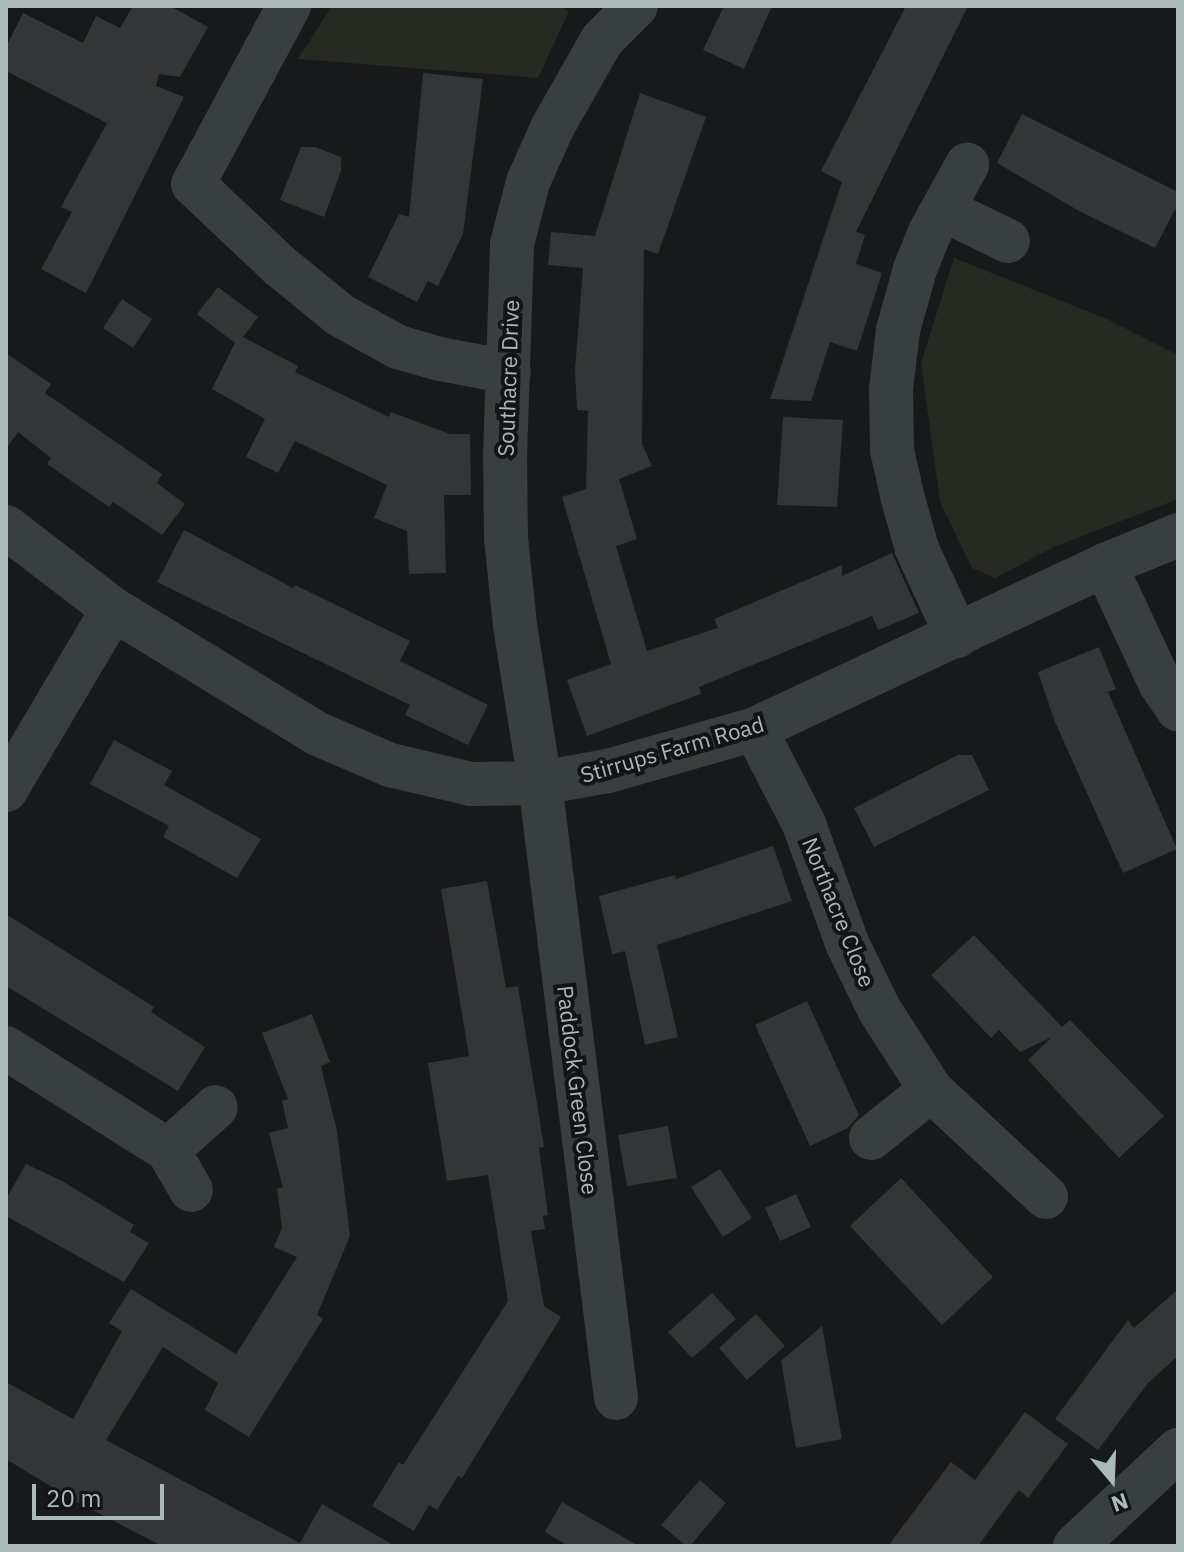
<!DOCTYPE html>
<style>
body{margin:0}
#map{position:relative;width:1184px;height:1552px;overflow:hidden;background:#18191a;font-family:"IBM Plex Sans",sans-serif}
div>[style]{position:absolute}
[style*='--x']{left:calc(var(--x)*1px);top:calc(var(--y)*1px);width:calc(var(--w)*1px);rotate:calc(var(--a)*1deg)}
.green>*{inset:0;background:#272a22}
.building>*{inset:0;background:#333536}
.street>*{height:44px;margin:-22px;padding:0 22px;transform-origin:22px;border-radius:22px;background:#393e3f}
span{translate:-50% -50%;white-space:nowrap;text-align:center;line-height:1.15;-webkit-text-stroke:8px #131415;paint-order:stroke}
.street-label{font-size:22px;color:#abb9b8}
.frame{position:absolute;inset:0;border:8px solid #abb9b8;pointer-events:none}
.north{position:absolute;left:1072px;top:1440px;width:80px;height:80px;-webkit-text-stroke:6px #131415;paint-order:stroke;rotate:161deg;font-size:22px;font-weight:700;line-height:32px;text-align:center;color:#abb9b8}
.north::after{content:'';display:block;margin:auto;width:28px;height:36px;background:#abb9b8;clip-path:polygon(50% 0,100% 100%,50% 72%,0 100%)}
.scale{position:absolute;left:32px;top:1484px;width:132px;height:36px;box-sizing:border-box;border:4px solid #abb9b8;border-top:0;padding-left:10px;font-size:24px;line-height:28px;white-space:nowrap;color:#abb9b8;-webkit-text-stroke:6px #131415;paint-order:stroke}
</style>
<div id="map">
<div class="green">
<i style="clip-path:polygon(332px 6px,560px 6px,569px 11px,538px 78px,298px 59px)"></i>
<i style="clip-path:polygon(954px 258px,1109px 320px,1178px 355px,1178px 499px,1054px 547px,995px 578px,972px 568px,940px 502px,921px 363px)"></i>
</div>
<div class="building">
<i style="clip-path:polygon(133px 6px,170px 6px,208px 27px,180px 77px,159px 74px,156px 86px,184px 97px,86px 293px,41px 269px,72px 212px,61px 207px,107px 123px,6px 71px,6px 47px,23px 13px,83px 43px,96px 16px,120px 28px)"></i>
<i style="clip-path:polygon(724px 6px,772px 6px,744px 69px,703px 50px)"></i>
<i style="clip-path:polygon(906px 6px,968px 6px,856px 232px,865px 235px,856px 264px,882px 273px,857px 351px,830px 342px,811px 401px,770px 399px,842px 182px,821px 171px)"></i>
<i style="clip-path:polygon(423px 73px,483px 79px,463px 234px,438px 286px,428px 281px,417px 302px,368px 277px,399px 214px,409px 217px)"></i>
<i style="clip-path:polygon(640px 93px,706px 117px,658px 254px,644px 249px,642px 444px,652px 466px,619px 479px,637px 539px,616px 546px,647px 651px,718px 628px,714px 619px,842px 565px,842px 576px,892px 553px,919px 613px,878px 630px,872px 616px,699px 687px,701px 694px,587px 736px,567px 680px,611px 664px,562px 497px,586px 489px,588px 411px,577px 410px,575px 370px,583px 268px,548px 265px,551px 232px,595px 236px)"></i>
<i style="clip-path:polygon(1022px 114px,1178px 192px,1178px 204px,1155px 248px,1079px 211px,997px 163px)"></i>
<i style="clip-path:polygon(301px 147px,315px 147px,341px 157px,341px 171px,324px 217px,280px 200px)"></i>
<i style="clip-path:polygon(218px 287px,258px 317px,243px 337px,298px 366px,295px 372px,389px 417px,391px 412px,450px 434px,470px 434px,471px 495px,444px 495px,446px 573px,409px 574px,407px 531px,374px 518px,387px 485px,295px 441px,278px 473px,246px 457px,265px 419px,212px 389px,235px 343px,197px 314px)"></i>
<i style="clip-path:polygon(122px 299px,152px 319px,133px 348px,103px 328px)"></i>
<i style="clip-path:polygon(6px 353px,51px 384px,45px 393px,162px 474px,157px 483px,185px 504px,162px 535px,113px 502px,109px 507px,47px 464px,51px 458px,18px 432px,6px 449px)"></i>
<i style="clip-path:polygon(783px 417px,843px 420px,837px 507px,777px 505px)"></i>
<i style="clip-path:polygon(184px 530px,293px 588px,295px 585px,410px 641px,400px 661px,488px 705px,468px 745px,405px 715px,410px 705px,157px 582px)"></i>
<i style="clip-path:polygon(1099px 647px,1116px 689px,1108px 692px,1177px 849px,1123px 873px,1055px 722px,1038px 672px)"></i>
<i style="clip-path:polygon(114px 740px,172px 771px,164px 785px,261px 839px,237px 878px,163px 837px,169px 826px,90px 784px)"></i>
<i style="clip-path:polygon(958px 755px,972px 755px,989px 790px,874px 847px,854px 808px)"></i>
<i style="clip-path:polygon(773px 846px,792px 901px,657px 945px,678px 1037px,645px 1045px,625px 951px,612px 954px,599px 896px,675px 875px,676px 879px)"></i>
<i style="clip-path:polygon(487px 881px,506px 988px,518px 986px,544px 1147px,539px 1148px,548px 1215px,543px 1216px,545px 1229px,531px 1231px,544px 1306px,561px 1317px,462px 1478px,458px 1476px,437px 1510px,429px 1505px,414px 1531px,372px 1506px,399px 1462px,403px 1465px,508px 1301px,488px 1175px,447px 1181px,428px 1063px,469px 1056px,441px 889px)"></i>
<i style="clip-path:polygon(6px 914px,154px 1007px,151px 1012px,205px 1047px,178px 1091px,6px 986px)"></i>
<i style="clip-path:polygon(974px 935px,1062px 1027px,1070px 1020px,1164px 1116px,1119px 1158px,1028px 1060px,1052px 1037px,1020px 1052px,999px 1030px,991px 1038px,931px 975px)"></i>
<i style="clip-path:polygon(807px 1001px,859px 1115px,848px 1128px,810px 1146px,755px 1025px)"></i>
<i style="clip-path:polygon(312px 1014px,330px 1062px,321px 1066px,337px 1131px,350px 1236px,317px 1315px,323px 1319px,249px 1437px,205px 1410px,218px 1383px,163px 1347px,106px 1440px,300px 1543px,322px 1504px,395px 1546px,162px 1546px,73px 1500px,6px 1459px,6px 1382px,73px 1419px,122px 1331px,109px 1323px,131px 1289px,236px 1354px,297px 1257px,274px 1247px,282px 1228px,277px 1188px,283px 1188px,269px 1133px,288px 1128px,282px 1101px,288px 1099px,262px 1033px)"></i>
<i style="clip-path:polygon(668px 1126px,677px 1178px,627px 1186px,618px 1135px)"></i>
<i style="clip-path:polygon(26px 1164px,62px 1181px,134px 1225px,130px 1232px,149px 1243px,124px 1282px,6px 1216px,6px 1199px)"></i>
<i style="clip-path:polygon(720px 1169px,752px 1218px,723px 1237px,691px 1187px)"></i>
<i style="clip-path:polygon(901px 1178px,993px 1277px,942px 1325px,850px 1226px)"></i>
<i style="clip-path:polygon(796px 1194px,811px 1227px,780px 1241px,765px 1208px)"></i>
<i style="clip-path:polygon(1178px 1289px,1178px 1356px,1148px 1383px,1098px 1450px,1055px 1419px,1128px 1320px,1134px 1328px)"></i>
<i style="clip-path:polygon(712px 1293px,736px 1319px,692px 1358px,668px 1332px)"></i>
<i style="clip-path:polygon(756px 1314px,785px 1346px,747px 1380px,719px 1348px)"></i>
<i style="clip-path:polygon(822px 1326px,842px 1439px,796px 1448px,781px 1361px)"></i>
<i style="clip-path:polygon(1025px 1412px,1068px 1444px,1028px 1498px,1019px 1490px,978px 1546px,888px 1546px,951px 1462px,975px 1480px)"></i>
<i style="clip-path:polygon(700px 1480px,726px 1503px,690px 1546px,686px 1546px,661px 1525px)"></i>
<i style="clip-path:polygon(562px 1502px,639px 1546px,568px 1546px,545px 1532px)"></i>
</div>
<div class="street">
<i style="--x:289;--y:6;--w:202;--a:118.3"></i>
<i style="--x:193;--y:184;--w:120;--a:43.3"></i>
<i style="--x:280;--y:266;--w:77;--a:39.2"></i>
<i style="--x:340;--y:315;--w:66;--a:28.9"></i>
<i style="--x:398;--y:347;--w:44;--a:15.9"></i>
<i style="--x:440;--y:359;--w:70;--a:10.7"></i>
<i style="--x:944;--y:210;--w:71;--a:25.8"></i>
<i style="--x:6;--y:527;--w:135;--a:37.5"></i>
<i style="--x:113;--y:609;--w:240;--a:31.4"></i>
<i style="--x:318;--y:734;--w:78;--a:23.3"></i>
<i style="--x:390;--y:765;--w:83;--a:13.2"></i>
<i style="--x:471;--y:784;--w:69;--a:-0.8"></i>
<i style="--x:540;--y:783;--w:69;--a:-10"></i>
<i style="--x:608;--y:771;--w:153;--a:-15.9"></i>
<i style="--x:755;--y:729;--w:387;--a:-25.1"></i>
<i style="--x:1105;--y:565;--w:79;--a:-22.3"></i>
<i style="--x:1105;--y:565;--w:130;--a:65"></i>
<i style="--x:1160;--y:683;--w:32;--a:56"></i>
<i style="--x:957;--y:636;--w:96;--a:-114.7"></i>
<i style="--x:917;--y:549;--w:52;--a:-105.6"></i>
<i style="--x:903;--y:499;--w:50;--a:-102.7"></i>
<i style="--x:892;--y:450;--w:61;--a:-90.9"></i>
<i style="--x:891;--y:389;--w:59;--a:-83.2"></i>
<i style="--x:898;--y:330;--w:63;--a:-74.4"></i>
<i style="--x:915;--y:269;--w:40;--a:-68"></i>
<i style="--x:930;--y:232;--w:77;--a:-61.1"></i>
<i style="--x:755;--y:729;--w:107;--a:62.7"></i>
<i style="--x:804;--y:824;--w:127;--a:70.1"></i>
<i style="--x:847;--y:943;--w:73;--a:64.1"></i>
<i style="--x:879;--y:1009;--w:96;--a:57.3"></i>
<i style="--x:931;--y:1090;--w:157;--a:42.9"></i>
<i style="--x:6;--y:790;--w:210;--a:-59.4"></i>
<i style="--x:6;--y:1048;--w:191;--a:32.2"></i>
<i style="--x:168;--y:1150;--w:64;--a:-41.9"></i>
<i style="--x:871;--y:1138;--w:77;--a:-38.7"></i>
<i style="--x:168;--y:1150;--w:46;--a:60.1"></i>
<i style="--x:616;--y:1398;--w:620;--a:-97.04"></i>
<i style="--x:540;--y:783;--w:160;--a:-99"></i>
<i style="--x:515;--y:625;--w:87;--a:-95.9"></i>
<i style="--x:506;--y:538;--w:81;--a:-90.7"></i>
<i style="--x:505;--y:457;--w:213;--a:-88.1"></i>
<i style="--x:512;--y:244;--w:64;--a:-75.5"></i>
<i style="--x:528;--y:182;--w:59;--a:-66"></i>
<i style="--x:552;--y:128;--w:101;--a:-60.4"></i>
<i style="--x:602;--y:40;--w:48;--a:-45"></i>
<i style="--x:1075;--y:1546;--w:141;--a:-43"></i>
</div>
<div class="street-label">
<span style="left:508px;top:378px;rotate:-88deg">Southacre Drive</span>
<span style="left:672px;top:749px;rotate:-16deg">Stirrups Farm Road</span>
<span style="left:839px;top:912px;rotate:68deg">Northacre Close</span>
<span style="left:578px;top:1090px;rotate:83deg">Paddock Green Close</span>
</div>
<div class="frame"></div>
<div class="north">N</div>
<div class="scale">20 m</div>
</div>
